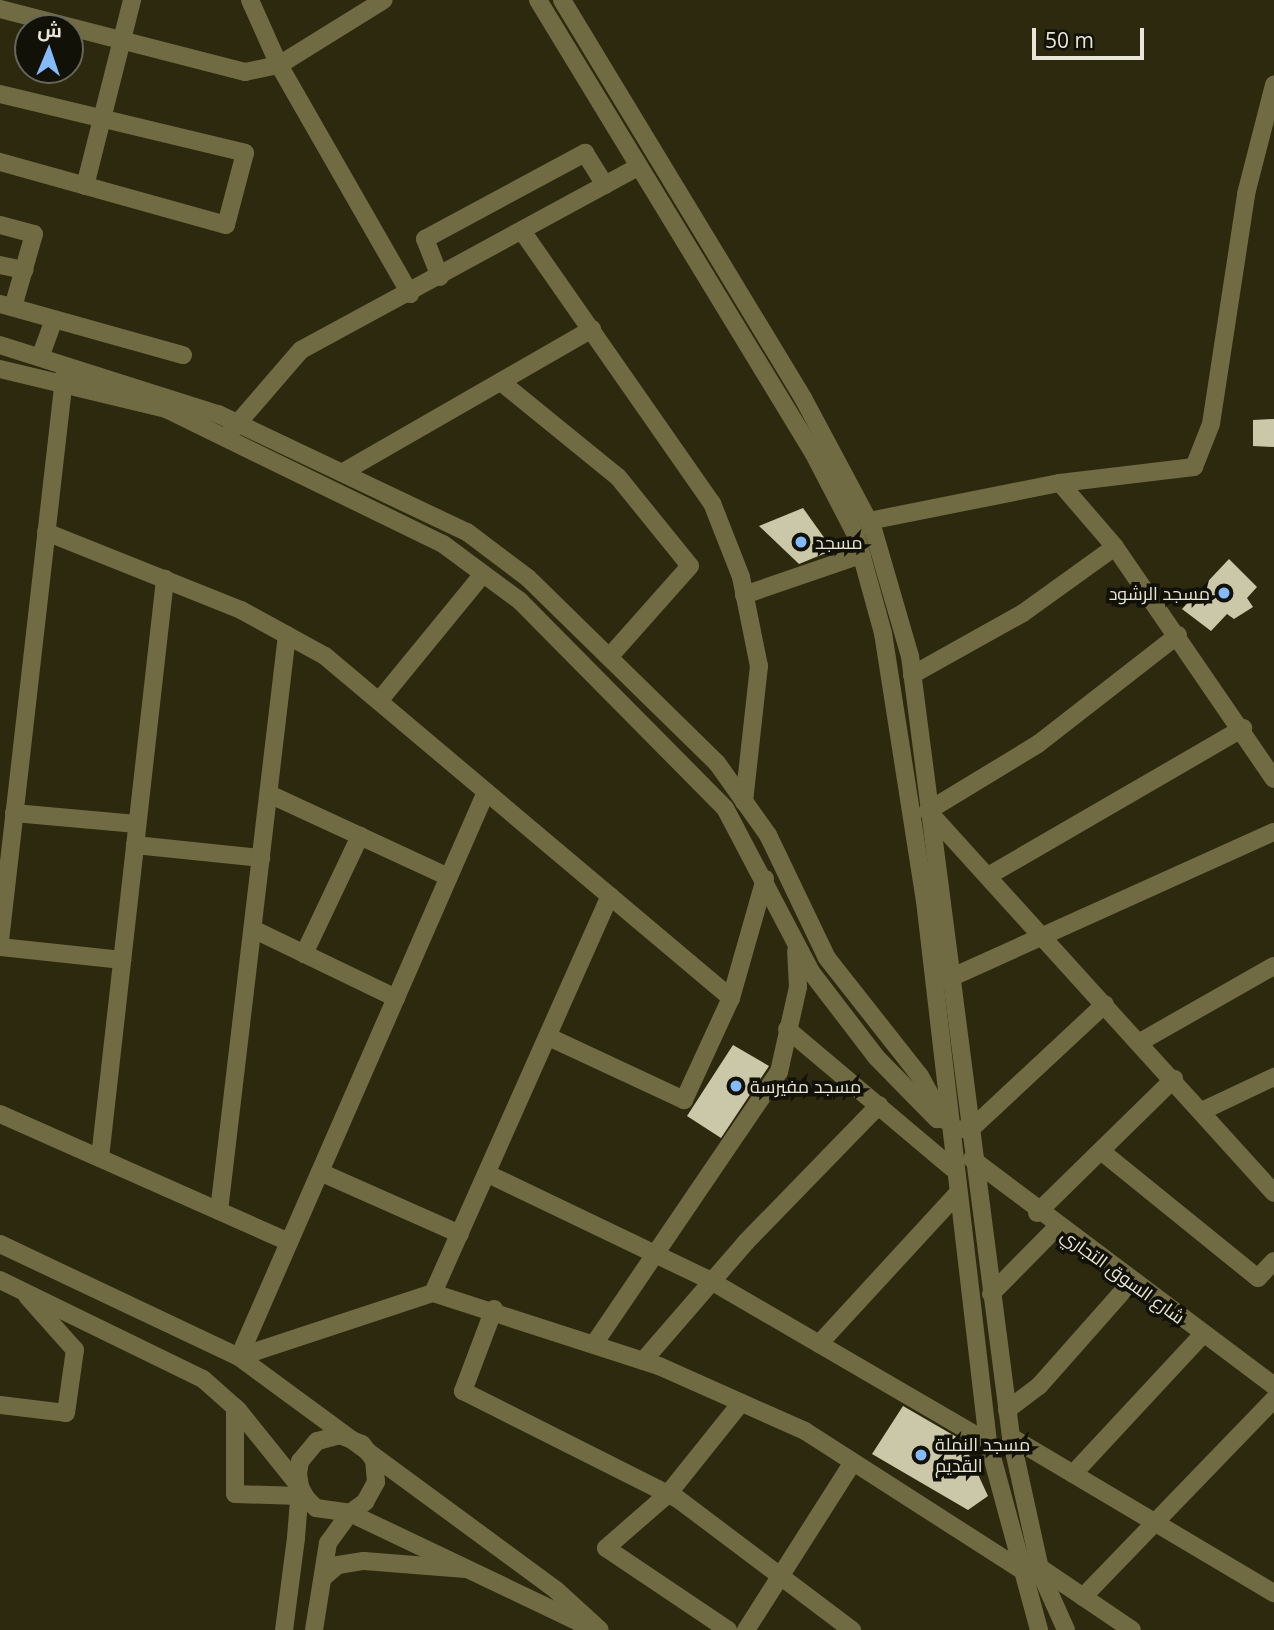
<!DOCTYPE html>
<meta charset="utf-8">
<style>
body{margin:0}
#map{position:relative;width:1274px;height:1630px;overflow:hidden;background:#2c290f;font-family:"Open Sans",Cairo,sans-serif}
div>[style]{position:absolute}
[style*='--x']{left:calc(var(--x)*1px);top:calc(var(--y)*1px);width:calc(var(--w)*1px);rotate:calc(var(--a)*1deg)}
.building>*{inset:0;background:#cbc8aa}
.minor>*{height:18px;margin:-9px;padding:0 9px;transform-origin:9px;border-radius:9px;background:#706b42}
.dots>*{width:19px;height:19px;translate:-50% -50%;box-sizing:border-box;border:4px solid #121107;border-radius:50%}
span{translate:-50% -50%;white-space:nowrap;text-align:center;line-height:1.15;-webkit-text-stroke:7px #121107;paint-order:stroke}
.poi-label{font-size:18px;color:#e8e6d7}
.left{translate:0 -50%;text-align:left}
.right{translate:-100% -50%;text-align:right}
.street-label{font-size:18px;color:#e8e6d7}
.north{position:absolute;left:14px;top:14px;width:70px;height:70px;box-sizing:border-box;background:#121107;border:2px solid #68665a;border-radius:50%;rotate:2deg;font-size:19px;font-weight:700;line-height:28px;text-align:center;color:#e8e6d7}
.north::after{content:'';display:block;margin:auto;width:24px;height:32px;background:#84bcfb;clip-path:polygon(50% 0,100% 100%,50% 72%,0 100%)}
.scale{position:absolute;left:1032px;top:28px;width:112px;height:32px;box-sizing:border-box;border:4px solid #e8e6d7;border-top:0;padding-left:9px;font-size:21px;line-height:24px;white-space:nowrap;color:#e8e6d7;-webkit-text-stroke:5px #121107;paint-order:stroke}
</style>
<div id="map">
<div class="building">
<i style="clip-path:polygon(1274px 419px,1274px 447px,1253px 446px,1253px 420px)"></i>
<i style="clip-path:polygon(803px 508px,833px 550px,799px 564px,759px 526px)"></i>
<i style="clip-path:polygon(1229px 559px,1257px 587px,1247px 598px,1253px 607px,1234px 619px,1227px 614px,1211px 631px,1182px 609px)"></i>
<i style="clip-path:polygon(733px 1045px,769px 1066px,721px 1138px,687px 1116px)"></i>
<i style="clip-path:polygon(903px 1406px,972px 1446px,969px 1455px,988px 1496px,968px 1510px,872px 1454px)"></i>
</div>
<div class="minor">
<i style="--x:250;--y:0;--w:71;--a:66"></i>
<i style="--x:279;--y:65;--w:264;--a:60.2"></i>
<i style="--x:538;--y:0;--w:531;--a:58.7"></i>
<i style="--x:814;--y:454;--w:91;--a:62.6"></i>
<i style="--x:856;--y:535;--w:102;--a:74.6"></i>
<i style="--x:883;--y:633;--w:271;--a:81.1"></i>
<i style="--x:925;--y:901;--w:545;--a:83.36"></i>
<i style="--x:988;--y:1442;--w:195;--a:74.8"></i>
<i style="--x:562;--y:0;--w:465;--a:58.8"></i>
<i style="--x:803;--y:398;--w:149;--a:61.9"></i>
<i style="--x:873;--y:529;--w:132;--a:73.8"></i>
<i style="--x:910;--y:656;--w:788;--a:82.63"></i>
<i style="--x:1011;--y:1437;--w:140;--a:77.6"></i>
<i style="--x:1041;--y:1574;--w:61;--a:65.9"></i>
<i style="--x:0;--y:9;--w:253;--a:14.4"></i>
<i style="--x:245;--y:72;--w:35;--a:-12"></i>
<i style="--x:279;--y:65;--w:123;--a:-31.8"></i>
<i style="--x:0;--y:94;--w:252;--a:13.5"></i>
<i style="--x:245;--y:153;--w:74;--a:104.8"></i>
<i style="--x:226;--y:225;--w:235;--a:-164.4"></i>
<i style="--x:85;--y:186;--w:192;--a:-75.8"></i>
<i style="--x:0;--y:225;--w:35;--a:15"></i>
<i style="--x:34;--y:234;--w:76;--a:106"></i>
<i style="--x:522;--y:231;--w:332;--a:55.1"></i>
<i style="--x:712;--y:503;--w:79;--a:68.6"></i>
<i style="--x:741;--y:577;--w:91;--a:78.6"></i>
<i style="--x:759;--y:666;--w:137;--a:96.3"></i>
<i style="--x:0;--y:265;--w:25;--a:12"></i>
<i style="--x:440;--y:277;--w:41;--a:-111.5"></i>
<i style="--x:425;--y:239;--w:182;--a:-28.3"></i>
<i style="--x:585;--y:153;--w:38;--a:58"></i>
<i style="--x:0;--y:304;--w:190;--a:15.6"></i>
<i style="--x:0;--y:345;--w:229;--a:17.6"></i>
<i style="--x:218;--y:414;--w:276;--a:25.4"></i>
<i style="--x:467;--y:532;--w:76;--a:37"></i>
<i style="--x:528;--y:578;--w:264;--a:44.4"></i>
<i style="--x:717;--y:763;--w:88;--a:54.7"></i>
<i style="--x:768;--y:835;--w:136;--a:64.4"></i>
<i style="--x:827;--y:958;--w:150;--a:51.8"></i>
<i style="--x:920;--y:1076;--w:50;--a:61.4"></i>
<i style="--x:41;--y:355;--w:38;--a:-70"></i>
<i style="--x:0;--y:369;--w:171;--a:13.5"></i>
<i style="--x:166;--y:409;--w:308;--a:26"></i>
<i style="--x:443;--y:544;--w:96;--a:36.5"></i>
<i style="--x:520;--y:601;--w:291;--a:45.3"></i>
<i style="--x:725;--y:808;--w:185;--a:62.3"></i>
<i style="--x:811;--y:972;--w:108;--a:52.5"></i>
<i style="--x:877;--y:1058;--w:86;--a:45.5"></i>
<i style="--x:501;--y:382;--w:151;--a:39.1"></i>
<i style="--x:618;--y:477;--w:114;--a:51"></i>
<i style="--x:690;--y:566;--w:119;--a:131.6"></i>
<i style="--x:231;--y:431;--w:107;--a:-49.2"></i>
<i style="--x:301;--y:350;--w:381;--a:-28.5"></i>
<i style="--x:345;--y:471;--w:285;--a:-29.9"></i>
<i style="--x:1060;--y:483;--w:84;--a:49.3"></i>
<i style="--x:1115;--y:547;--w:281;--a:55.6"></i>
<i style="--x:869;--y:521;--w:195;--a:-11.3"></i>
<i style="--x:1060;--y:483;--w:135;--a:-6.8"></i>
<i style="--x:1194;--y:467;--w:46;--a:-68.4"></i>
<i style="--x:1211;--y:424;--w:233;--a:-81.3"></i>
<i style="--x:1246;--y:194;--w:113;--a:-75.6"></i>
<i style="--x:46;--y:532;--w:210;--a:21.8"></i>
<i style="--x:241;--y:610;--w:96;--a:28.7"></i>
<i style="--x:325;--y:656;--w:531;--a:40.11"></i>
<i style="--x:744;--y:595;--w:124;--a:-18.9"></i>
<i style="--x:1178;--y:635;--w:177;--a:142.1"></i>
<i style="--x:1038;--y:744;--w:129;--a:148.7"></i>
<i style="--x:928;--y:811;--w:515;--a:47.83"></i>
<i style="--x:912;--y:675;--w:127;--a:-29.2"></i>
<i style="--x:1023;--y:613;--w:113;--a:-35.7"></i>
<i style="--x:379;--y:701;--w:164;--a:-50.7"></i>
<i style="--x:269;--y:794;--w:198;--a:24.8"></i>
<i style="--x:14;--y:813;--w:123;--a:5.1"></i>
<i style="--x:135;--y:845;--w:127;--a:5.9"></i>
<i style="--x:988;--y:876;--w:295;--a:-30.1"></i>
<i style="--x:253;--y:929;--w:159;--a:25.8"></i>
<i style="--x:0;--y:941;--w:575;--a:-83.51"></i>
<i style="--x:0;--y:947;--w:123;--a:6.1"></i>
<i style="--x:304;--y:954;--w:131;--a:-64.6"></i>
<i style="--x:950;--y:978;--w:355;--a:-24.3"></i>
<i style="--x:787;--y:1029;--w:216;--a:40.1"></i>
<i style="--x:551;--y:1038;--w:147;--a:25"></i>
<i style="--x:684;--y:1100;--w:112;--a:-65.3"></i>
<i style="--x:731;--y:998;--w:124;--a:-74.1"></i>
<i style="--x:1140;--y:1042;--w:154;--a:-29.6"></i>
<i style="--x:1202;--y:1111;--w:80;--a:-25.3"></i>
<i style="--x:0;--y:1114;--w:316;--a:23.9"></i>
<i style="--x:962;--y:1129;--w:9;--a:0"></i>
<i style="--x:971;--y:1129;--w:183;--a:-43"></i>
<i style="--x:1101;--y:1151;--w:202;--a:39"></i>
<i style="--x:1258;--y:1278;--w:23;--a:-47"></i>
<i style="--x:100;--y:1158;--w:583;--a:-83.59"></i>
<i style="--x:972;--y:1159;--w:378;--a:36.9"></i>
<i style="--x:320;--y:1172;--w:153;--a:23.9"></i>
<i style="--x:488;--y:1174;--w:247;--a:25.6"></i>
<i style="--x:711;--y:1281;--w:320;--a:30.2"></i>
<i style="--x:219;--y:1211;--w:580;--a:-83.27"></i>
<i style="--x:1037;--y:1213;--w:192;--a:-44.4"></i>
<i style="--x:0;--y:1244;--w:264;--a:25.3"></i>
<i style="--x:239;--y:1357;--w:393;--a:36.3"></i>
<i style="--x:556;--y:1590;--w:59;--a:42.3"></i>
<i style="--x:0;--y:1280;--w:226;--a:26"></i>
<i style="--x:203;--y:1379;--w:47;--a:41.5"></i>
<i style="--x:238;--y:1410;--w:99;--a:51.2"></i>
<i style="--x:300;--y:1487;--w:13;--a:61"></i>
<i style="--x:306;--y:1498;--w:14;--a:45"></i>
<i style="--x:316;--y:1508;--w:34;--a:8"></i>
<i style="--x:350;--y:1513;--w:19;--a:-36"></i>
<i style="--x:365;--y:1502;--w:23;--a:-61"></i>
<i style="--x:376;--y:1482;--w:22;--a:-95"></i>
<i style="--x:374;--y:1460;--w:20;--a:-127"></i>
<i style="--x:362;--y:1444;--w:24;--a:-158"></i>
<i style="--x:340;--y:1435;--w:24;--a:165"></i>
<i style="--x:317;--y:1441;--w:26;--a:130"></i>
<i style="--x:300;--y:1461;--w:12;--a:99"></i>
<i style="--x:298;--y:1473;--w:14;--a:82"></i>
<i style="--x:300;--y:1487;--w:51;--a:94.5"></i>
<i style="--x:296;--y:1538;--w:93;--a:97.4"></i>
<i style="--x:433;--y:1293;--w:237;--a:17.9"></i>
<i style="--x:659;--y:1366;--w:160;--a:24"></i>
<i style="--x:805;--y:1431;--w:255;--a:32.7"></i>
<i style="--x:991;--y:1294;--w:93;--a:-45.4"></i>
<i style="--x:494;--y:1309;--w:88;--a:110.7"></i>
<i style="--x:463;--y:1391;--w:241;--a:26.7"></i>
<i style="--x:678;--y:1499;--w:218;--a:37"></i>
<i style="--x:594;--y:1344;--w:329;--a:-55.8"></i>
<i style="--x:779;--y:1072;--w:87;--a:-77.4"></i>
<i style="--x:798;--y:987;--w:36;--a:-93"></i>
<i style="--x:819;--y:1344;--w:202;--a:-47.4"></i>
<i style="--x:239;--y:1357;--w:204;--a:-18.3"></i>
<i style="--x:433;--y:1293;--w:435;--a:-66"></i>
<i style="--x:239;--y:1357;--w:617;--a:-66.39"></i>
<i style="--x:643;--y:1361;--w:157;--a:-49.1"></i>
<i style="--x:746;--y:1242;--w:191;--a:-45.8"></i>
<i style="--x:0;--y:1405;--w:66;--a:6.9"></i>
<i style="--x:66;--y:1413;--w:64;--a:-81.9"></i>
<i style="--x:75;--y:1350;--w:72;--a:-131.6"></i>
<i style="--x:235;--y:1407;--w:87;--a:90"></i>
<i style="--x:235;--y:1494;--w:64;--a:1.8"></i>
<i style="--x:1007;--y:1410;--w:40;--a:-37"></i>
<i style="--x:1039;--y:1386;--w:139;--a:-48.5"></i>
<i style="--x:1011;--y:1437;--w:306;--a:30.7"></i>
<i style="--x:1073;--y:1474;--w:191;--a:-47.1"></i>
<i style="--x:1039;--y:1567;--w:112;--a:34.1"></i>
<i style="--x:324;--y:1577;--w:18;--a:-41"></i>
<i style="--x:338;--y:1565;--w:26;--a:-9"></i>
<i style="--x:364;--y:1561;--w:102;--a:4.5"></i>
<i style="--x:1083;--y:1597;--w:275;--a:-46"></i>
<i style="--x:314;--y:1630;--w:88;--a:-80.9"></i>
<i style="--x:328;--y:1543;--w:37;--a:-54"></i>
<i style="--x:350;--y:1513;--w:258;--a:25.5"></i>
<i style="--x:728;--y:1630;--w:147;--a:-146.1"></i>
<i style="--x:606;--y:1548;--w:82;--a:-41.1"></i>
<i style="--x:668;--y:1494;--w:117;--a:-51.3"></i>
<i style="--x:746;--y:1630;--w:199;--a:-57.5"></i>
</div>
<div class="dots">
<i style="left:801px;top:542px;background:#84bcfb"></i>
<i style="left:1224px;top:593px;background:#84bcfb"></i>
<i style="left:736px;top:1086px;background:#84bcfb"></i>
<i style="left:921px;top:1455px;background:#84bcfb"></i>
</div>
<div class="poi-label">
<span class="left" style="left:815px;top:542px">مسجد</span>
<span class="right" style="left:1210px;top:593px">مسجد الرشود</span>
<span class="left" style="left:750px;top:1086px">مسجد مفيرسة</span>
<span class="left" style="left:935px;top:1455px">مسجد النملة<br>القديم</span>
</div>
<div class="street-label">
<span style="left:1123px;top:1276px;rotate:36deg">شارع السوق التجاري</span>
</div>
<div class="north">ش</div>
<div class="scale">50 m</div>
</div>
